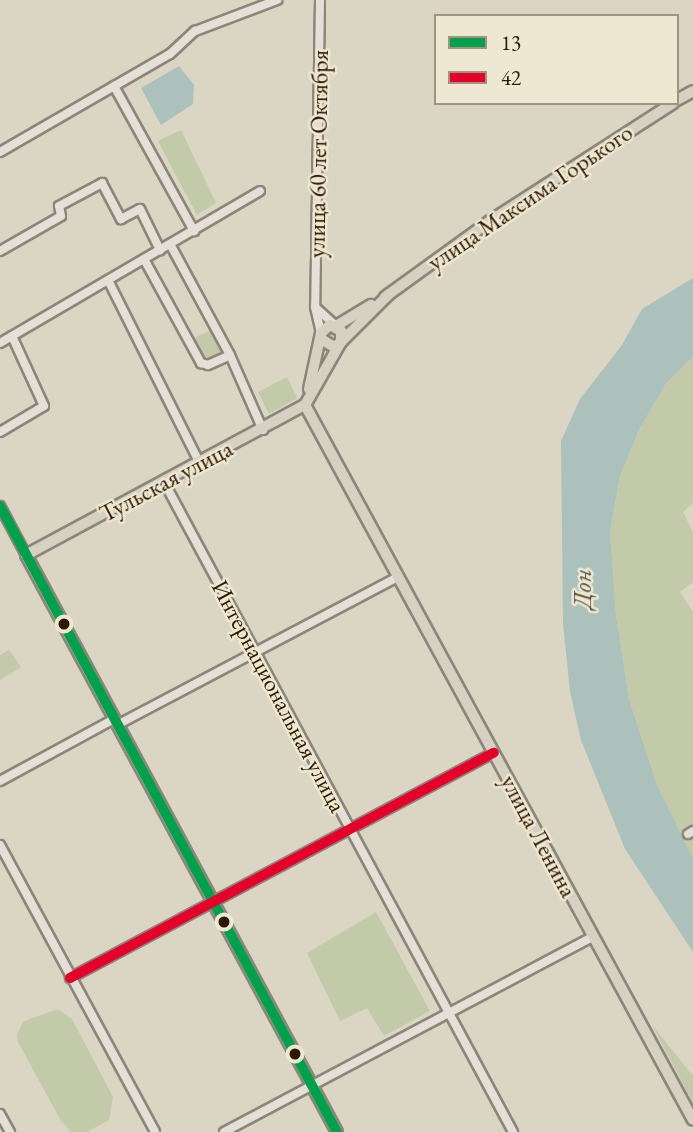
<!DOCTYPE html>
<meta charset="utf-8">
<style>
body{margin:0}
#map{position:relative;width:693px;height:1132px;overflow:hidden;background:#dbd5c4;font-family:"EB Garamond",serif}
div>[style]{position:absolute}
[style*='--x']{left:calc(var(--x)*1px);top:calc(var(--y)*1px);width:calc(var(--w)*1px);rotate:calc(var(--a)*1deg)}
.green>*{inset:0;background:#c2caaa}
.water>*{inset:0;background:#adc1bc}
.roads{filter:drop-shadow(2px 0 #8c867a) drop-shadow(-2px 0 #8c867a) drop-shadow(0 2px #8c867a) drop-shadow(0 -2px #8c867a)}
.minor>*{height:8px;margin:-4px;padding:0 4px;transform-origin:4px;border-radius:4px;background:#e4e0d8}
.major>*{height:10px;margin:-5px;padding:0 5px;transform-origin:5px;border-radius:5px;background:#d7d1c3}
.bus-1>*{height:10px;margin:-5px;padding:0 5px;transform-origin:5px;border-radius:5px;background:#029f4d}
.bus-2>*{height:10px;margin:-5px;padding:0 5px;transform-origin:5px;border-radius:5px;background:#e4002b}
.dots>*{width:19px;height:19px;translate:-50% -50%;box-sizing:border-box;border:4px solid #eee7d2;border-radius:50%}
span{translate:-50% -50%;white-space:nowrap;text-align:center;line-height:1.15;-webkit-text-stroke:5px #eee7d2;paint-order:stroke}
.street-label{font-size:24px;color:#2d1800}
.water-label{font-size:26px;color:#535041;font-style:italic}
.legend{position:absolute;left:434px;top:14px;width:245px;height:91px;box-sizing:border-box;background:#eee7d2;border:2px solid #a1947e;margin:0;padding:9px 12px;list-style:none;font-size:21px;color:#2d1800}
.legend li{display:flex;align-items:center;gap:14px;height:35px}
.legend b{width:35px;border:2px solid #a1947e}
</style>
<div id="map">
<div class="green">
<i style="clip-path:polygon(181px 130px,216px 203px,197px 215px,158px 141px)"></i>
<i style="clip-path:polygon(211px 330px,222px 354px,206px 361px,194px 338px)"></i>
<i style="clip-path:polygon(693px 356px,693px 503px,683px 512px,693px 532px,693px 582px,680px 592px,693px 612px,693px 858px,657px 785px,629px 699px,616px 615px,610px 531px,620px 476px,639px 430px,665px 385px)"></i>
<i style="clip-path:polygon(287px 377px,297px 398px,269px 414px,258px 392px)"></i>
<i style="clip-path:polygon(9px 650px,21px 667px,0 680px,0 655px)"></i>
<i style="clip-path:polygon(376px 912px,430px 1011px,384px 1036px,367px 1008px,340px 1021px,307px 953px)"></i>
<i style="clip-path:polygon(58px 1009px,72px 1019px,113px 1097px,109px 1120px,87px 1132px,71px 1132px,61px 1121px,18px 1042px,17px 1034px,24px 1021px)"></i>
<i style="clip-path:polygon(652px 1025px,693px 1076px,693px 1103px)"></i>
</div>
<div class="water">
<i style="clip-path:polygon(179px 66px,194px 85px,193px 104px,161px 125px,141px 88px)"></i>
<i style="clip-path:polygon(693px 278px,693px 356px,665px 385px,639px 430px,620px 476px,610px 531px,616px 615px,629px 699px,657px 785px,693px 858px,693px 952px,625px 849px,581px 740px,570px 692px,563px 623px,561px 441px,580px 399px,622px 345px,642px 309px)"></i>
</div>
<div class="roads">
<div class="minor">
<i style="--x:320;--y:0;--w:307;--a:90.9"></i>
<i style="--x:315;--y:307;--w:27;--a:77"></i>
<i style="--x:114;--y:86;--w:166;--a:61.1"></i>
<i style="--x:0;--y:152;--w:196;--a:-30"></i>
<i style="--x:170;--y:54;--w:34;--a:-43"></i>
<i style="--x:195;--y:31;--w:88;--a:-20.7"></i>
<i style="--x:170;--y:244;--w:126;--a:61.6"></i>
<i style="--x:230;--y:355;--w:82;--a:66.3"></i>
<i style="--x:0;--y:251;--w:70;--a:-29.8"></i>
<i style="--x:61;--y:216;--w:10;--a:-101"></i>
<i style="--x:59;--y:206;--w:49;--a:-28.1"></i>
<i style="--x:102;--y:183;--w:41;--a:62.2"></i>
<i style="--x:121;--y:219;--w:21;--a:-28"></i>
<i style="--x:140;--y:209;--w:46;--a:64"></i>
<i style="--x:144;--y:259;--w:119;--a:61.3"></i>
<i style="--x:201;--y:363;--w:7;--a:16"></i>
<i style="--x:208;--y:365;--w:24;--a:-24"></i>
<i style="--x:108;--y:280;--w:206;--a:63.4"></i>
<i style="--x:315;--y:307;--w:28;--a:42"></i>
<i style="--x:0;--y:343;--w:301;--a:-30.3"></i>
<i style="--x:0;--y:432;--w:51;--a:-30.6"></i>
<i style="--x:44;--y:406;--w:77;--a:-114.6"></i>
<i style="--x:164;--y:482;--w:738;--a:61.77"></i>
<i style="--x:0;--y:506;--w:55;--a:62"></i>
<i style="--x:117;--y:725;--w:318;--a:-27.8"></i>
<i style="--x:0;--y:781;--w:130;--a:-28.5"></i>
<i style="--x:688;--y:834;--w:6;--a:-31"></i>
<i style="--x:0;--y:845;--w:326;--a:61.6"></i>
<i style="--x:70;--y:978;--w:480;--a:-28"></i>
<i style="--x:0;--y:1114;--w:21;--a:61"></i>
<i style="--x:224;--y:1132;--w:417;--a:-27.9"></i>
</div>
<div class="major">
<i style="--x:677;--y:100;--w:18;--a:-29"></i>
<i style="--x:385;--y:297;--w:130;--a:-35.9"></i>
<i style="--x:490;--y:221;--w:218;--a:-32.8"></i>
<i style="--x:336;--y:326;--w:41;--a:-31"></i>
<i style="--x:309;--y:389;--w:57;--a:-77.9"></i>
<i style="--x:321;--y:333;--w:12;--a:-42"></i>
<i style="--x:330;--y:325;--w:13;--a:29"></i>
<i style="--x:341;--y:331;--w:11;--a:90"></i>
<i style="--x:341;--y:342;--w:9;--a:144"></i>
<i style="--x:334;--y:347;--w:15;--a:-148"></i>
<i style="--x:305;--y:405;--w:813;--a:61.51"></i>
<i style="--x:337;--y:1132;--w:655;--a:-118.32"></i>
<i style="--x:26;--y:555;--w:317;--a:-28.3"></i>
<i style="--x:305;--y:405;--w:73;--a:-60.3"></i>
<i style="--x:341;--y:342;--w:68;--a:-45"></i>
</div>
</div>
<div class="bus-1">
<i style="--x:0;--y:506;--w:711;--a:61.7"></i>
</div>
<div class="bus-2">
<i style="--x:70;--y:978;--w:480;--a:-28"></i>
</div>
<div class="dots">
<i style="left:64px;top:624px;background:#2d1800"></i>
<i style="left:224px;top:922px;background:#2d1800"></i>
<i style="left:295px;top:1054px;background:#2d1800"></i>
</div>
<div class="street-label">
<span style="left:318px;top:154px;rotate:-89deg">улица 60 лет Октября</span>
<span style="left:530px;top:197px;rotate:-34deg">улица Максима Горького</span>
<span style="left:166px;top:481px;rotate:-28deg">Тульская улица</span>
<span style="left:279px;top:696px;rotate:62deg">Интернациональная улица</span>
<span style="left:539px;top:836px;rotate:62deg">улица Ленина</span>
</div>
<div class="water-label">
<span style="left:583px;top:589px;rotate:-90deg">Дон</span>
</div>
<ul class="legend">
<li><b style="height:9px;background:#029f4d"></b>13</li>
<li><b style="height:9px;background:#e4002b"></b>42</li>
</ul>
</div>
